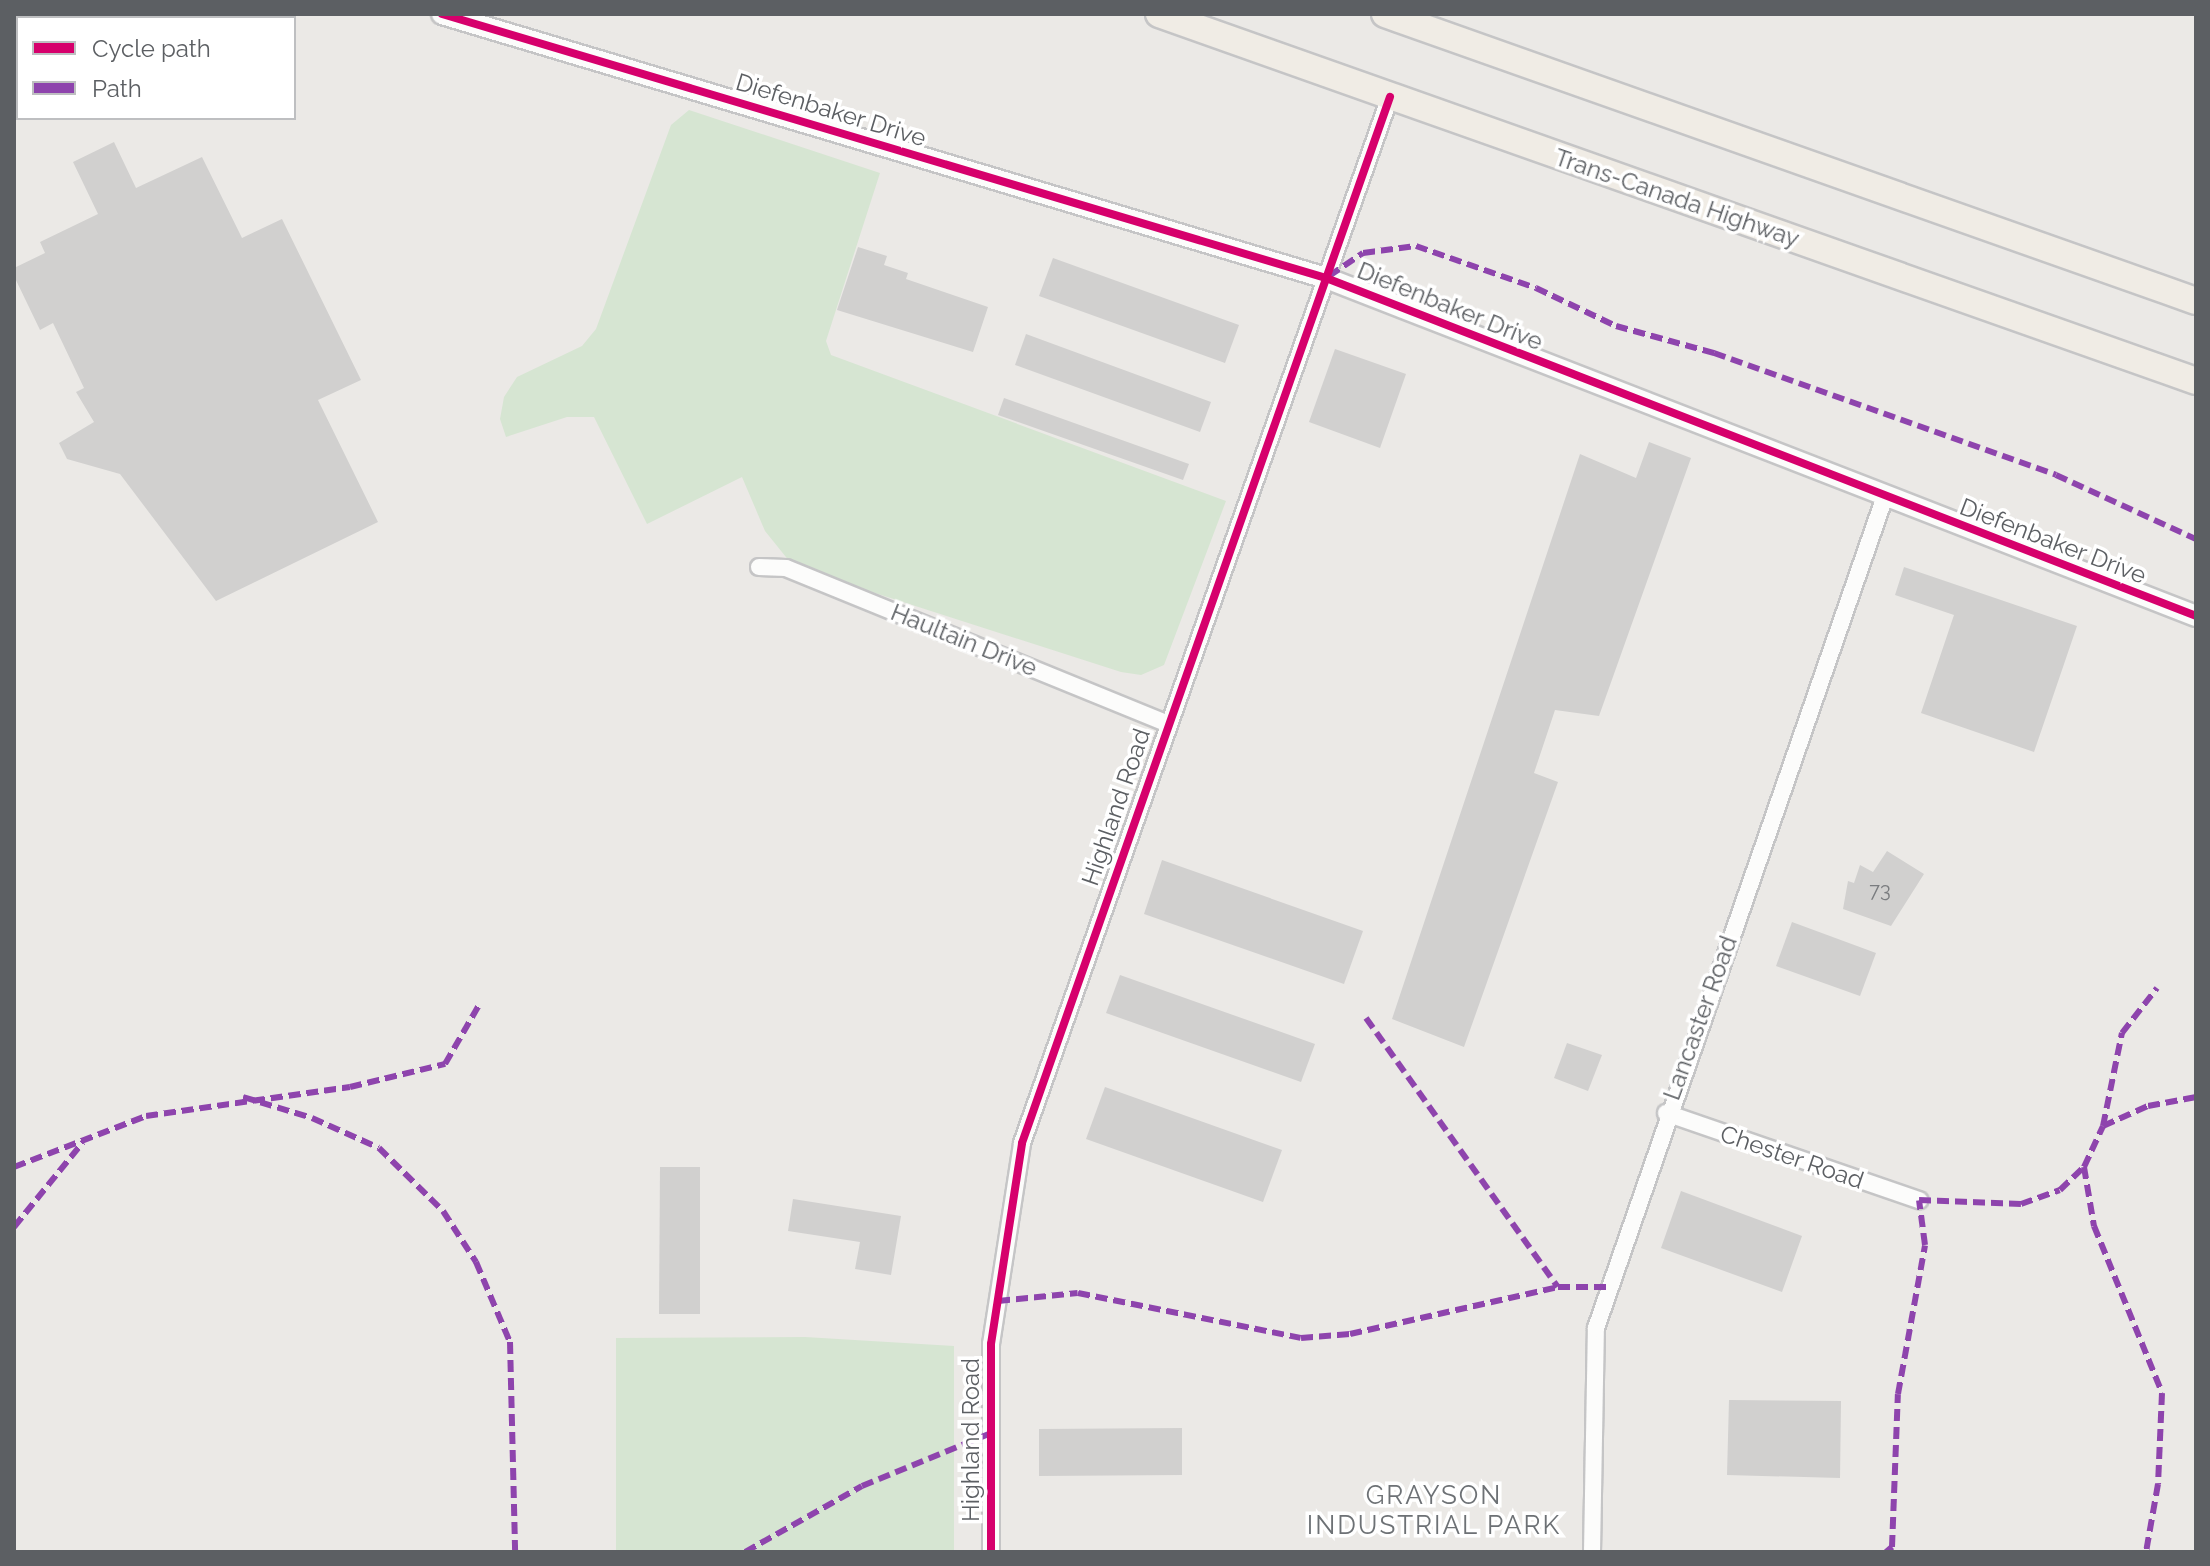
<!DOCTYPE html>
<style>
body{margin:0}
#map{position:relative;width:2210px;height:1566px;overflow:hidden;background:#ebe9e6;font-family:Raleway,sans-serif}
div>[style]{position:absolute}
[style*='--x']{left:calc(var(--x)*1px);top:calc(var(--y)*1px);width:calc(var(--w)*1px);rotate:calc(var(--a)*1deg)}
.green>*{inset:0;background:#d6e5d2}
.building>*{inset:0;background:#d1d0cf}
.roads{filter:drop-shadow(2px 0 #c5c5c6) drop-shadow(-2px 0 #c5c5c6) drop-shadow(0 2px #c5c5c6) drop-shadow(0 -2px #c5c5c6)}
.minor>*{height:16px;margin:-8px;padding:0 8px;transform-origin:8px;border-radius:8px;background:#fcfcfb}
.tertiary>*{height:20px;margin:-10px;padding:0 10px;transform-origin:10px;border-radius:10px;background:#fcfcfb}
.trunk>*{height:26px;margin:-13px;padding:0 13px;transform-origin:13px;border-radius:13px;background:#f0ece5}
.quiet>*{height:6px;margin-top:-3px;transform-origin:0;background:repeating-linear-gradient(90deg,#8e44ad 0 12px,transparent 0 18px)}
.cycleway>*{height:8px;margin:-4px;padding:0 4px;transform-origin:4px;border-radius:4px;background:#d6006c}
span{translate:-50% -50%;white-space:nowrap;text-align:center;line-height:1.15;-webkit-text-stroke:7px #fff;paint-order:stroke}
.number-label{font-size:20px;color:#7a7c7f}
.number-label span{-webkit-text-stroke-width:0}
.street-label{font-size:24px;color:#5c5f63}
.neighbourhood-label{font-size:26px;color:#6d7175;letter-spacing:2px}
.frame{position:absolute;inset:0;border:16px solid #5c5f63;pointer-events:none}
.legend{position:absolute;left:16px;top:16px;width:280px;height:104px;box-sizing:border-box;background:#fff;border:2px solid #bebfc1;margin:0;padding:10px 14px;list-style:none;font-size:24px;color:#5c5f63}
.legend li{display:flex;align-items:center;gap:16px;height:40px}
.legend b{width:40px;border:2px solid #bebfc1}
</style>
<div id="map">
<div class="green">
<i style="clip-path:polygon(689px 110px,880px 173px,826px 341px,831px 355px,1226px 501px,1164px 665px,1141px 675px,1121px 672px,794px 567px,765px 531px,742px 477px,647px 524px,594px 417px,567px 417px,506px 437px,500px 419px,504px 397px,517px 377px,582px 346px,596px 329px,671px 125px)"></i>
<i style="clip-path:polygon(805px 1337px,954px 1346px,954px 1552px,616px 1552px,616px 1338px)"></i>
</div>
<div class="building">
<i style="clip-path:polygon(114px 142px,136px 188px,202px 157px,242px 238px,282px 219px,361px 380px,318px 400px,378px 522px,216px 601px,120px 474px,67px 459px,59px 443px,94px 422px,76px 392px,84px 388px,53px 323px,40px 330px,14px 276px,14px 268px,45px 253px,40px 242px,98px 214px,73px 162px)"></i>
<i style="clip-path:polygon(858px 247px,887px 256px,884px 265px,908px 273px,906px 279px,988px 307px,973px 352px,837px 310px)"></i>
<i style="clip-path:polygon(1053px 258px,1239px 325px,1225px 363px,1039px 296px)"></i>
<i style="clip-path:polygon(1026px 334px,1211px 402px,1200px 432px,1015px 365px)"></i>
<i style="clip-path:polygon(1335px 349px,1406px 374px,1380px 448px,1309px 422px)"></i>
<i style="clip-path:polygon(1004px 398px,1189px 464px,1183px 480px,998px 415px)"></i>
<i style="clip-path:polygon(1649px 442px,1691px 458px,1599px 716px,1555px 710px,1534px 773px,1558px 782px,1464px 1047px,1392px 1019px,1580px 454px,1636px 478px)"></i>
<i style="clip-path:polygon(1904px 567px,2077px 626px,2034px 752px,1921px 713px,1954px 615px,1895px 595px)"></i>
<i style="clip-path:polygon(1887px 851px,1924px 874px,1891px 926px,1843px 909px,1848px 881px,1854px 883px,1860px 865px,1873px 872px)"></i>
<i style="clip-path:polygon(1162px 860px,1363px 931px,1344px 984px,1144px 914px)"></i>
<i style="clip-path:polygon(1792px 922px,1876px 953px,1860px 996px,1776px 966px)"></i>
<i style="clip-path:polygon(1120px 975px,1315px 1044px,1301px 1082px,1106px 1013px)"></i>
<i style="clip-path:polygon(1567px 1043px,1602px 1055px,1588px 1091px,1554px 1078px)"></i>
<i style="clip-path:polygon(1105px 1087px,1282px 1150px,1263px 1202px,1086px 1139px)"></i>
<i style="clip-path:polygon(660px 1167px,700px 1167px,700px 1314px,659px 1314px)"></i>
<i style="clip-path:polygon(1681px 1191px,1802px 1236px,1782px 1292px,1661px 1248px)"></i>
<i style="clip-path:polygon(793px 1199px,901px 1216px,891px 1275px,855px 1269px,860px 1242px,788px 1231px)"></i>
<i style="clip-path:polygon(1729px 1400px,1841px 1401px,1840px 1478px,1727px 1475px)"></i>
<i style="clip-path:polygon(1182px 1428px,1182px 1475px,1039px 1476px,1039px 1429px)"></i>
</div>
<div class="roads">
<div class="minor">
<i style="--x:759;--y:567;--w:27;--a:2"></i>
<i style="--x:786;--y:568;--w:410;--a:22.2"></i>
<i style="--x:1666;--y:1113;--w:268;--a:19"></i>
<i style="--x:991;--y:1552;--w:208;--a:-90"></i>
<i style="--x:991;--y:1344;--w:203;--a:-81.2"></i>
<i style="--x:1022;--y:1143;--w:1109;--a:-70.62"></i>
<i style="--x:1592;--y:1552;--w:224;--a:-89"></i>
<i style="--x:1596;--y:1328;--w:878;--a:-70.84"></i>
</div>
<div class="tertiary">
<i style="--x:442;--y:14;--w:923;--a:16.63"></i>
<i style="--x:1326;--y:278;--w:933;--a:21.23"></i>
</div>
<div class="trunk">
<i style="--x:1159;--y:14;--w:1100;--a:19.49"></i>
<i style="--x:1385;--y:14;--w:860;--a:19.49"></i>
</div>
</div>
<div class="quiet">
<i style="--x:1329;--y:276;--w:41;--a:-34.1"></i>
<i style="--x:1363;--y:253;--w:53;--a:-7.5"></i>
<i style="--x:1416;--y:246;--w:127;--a:19.3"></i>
<i style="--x:1536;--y:288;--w:89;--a:25.4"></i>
<i style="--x:1616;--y:326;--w:102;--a:15.4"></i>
<i style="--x:1714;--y:353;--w:363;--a:19.6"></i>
<i style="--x:2056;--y:475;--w:154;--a:24.6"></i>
<i style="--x:1366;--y:1018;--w:330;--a:54.5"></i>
<i style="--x:243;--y:1097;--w:72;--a:16.9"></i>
<i style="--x:312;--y:1118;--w:73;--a:24.1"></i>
<i style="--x:379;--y:1148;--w:90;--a:44.5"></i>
<i style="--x:443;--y:1211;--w:61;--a:57.1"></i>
<i style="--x:476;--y:1262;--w:87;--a:67"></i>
<i style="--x:510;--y:1342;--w:210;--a:88.6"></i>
<i style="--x:2103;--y:1126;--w:95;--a:-78.5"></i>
<i style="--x:2122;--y:1033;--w:57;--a:-52.1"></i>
<i style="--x:14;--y:1167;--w:142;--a:-21.1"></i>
<i style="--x:146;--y:1116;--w:206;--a:-8.1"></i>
<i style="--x:350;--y:1087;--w:98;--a:-13.6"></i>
<i style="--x:445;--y:1064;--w:68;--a:-60"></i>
<i style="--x:2084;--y:1167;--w:60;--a:80.4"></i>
<i style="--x:2094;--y:1226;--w:180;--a:67.8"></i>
<i style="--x:2162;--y:1393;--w:91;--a:92.5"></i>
<i style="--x:2158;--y:1484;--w:69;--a:100"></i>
<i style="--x:14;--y:1227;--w:109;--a:-50.9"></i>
<i style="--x:998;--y:1301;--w:80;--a:-5.7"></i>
<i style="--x:1078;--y:1293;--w:227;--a:11.4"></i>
<i style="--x:1301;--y:1338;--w:49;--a:-4.7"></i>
<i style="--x:1350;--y:1334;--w:213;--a:-12.7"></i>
<i style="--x:1558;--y:1287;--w:52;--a:0"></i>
<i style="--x:745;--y:1552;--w:134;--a:-29.4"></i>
<i style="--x:862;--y:1486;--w:139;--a:-22.3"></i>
<i style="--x:1886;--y:1552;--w:8;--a:-40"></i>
<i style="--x:1892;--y:1547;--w:153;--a:-87.8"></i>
<i style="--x:1898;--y:1394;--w:151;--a:-79.7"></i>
<i style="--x:1925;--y:1245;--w:45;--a:-97.6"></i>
<i style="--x:1919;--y:1200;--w:102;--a:2.2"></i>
<i style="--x:2021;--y:1204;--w:41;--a:-19.7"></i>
<i style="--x:2060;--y:1190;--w:33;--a:-44"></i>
<i style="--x:2084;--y:1167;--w:45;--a:-65.1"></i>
<i style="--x:2103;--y:1126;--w:49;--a:-24"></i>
<i style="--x:2148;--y:1106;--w:49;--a:-10.6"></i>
</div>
<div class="cycleway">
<i style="--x:442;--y:14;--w:923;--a:16.63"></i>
<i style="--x:1326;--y:278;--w:933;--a:21.23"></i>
<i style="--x:991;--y:1552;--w:208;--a:-90"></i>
<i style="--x:991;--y:1344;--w:203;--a:-81.2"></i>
<i style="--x:1022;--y:1143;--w:1109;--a:-70.62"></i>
</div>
<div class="number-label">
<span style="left:1880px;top:890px">73</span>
</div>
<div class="street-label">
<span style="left:831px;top:110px;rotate:17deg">Diefenbaker Drive</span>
<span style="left:1677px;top:198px;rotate:19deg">Trans-Canada Highway</span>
<span style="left:1450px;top:306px;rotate:22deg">Diefenbaker Drive</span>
<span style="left:2053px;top:541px;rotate:21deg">Diefenbaker Drive</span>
<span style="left:964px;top:640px;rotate:22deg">Haultain Drive</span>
<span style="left:1116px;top:807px;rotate:-71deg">Highland Road</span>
<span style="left:1700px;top:1018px;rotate:-70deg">Lancaster Road</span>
<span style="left:1792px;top:1157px;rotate:19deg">Chester Road</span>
<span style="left:971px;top:1440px;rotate:-90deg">Highland Road</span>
</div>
<div class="neighbourhood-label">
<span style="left:1434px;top:1511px">GRAYSON<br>INDUSTRIAL PARK</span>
</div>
<div class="frame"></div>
<ul class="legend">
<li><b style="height:10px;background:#d6006c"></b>Cycle path</li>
<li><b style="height:10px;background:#8e44ad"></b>Path</li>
</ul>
</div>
